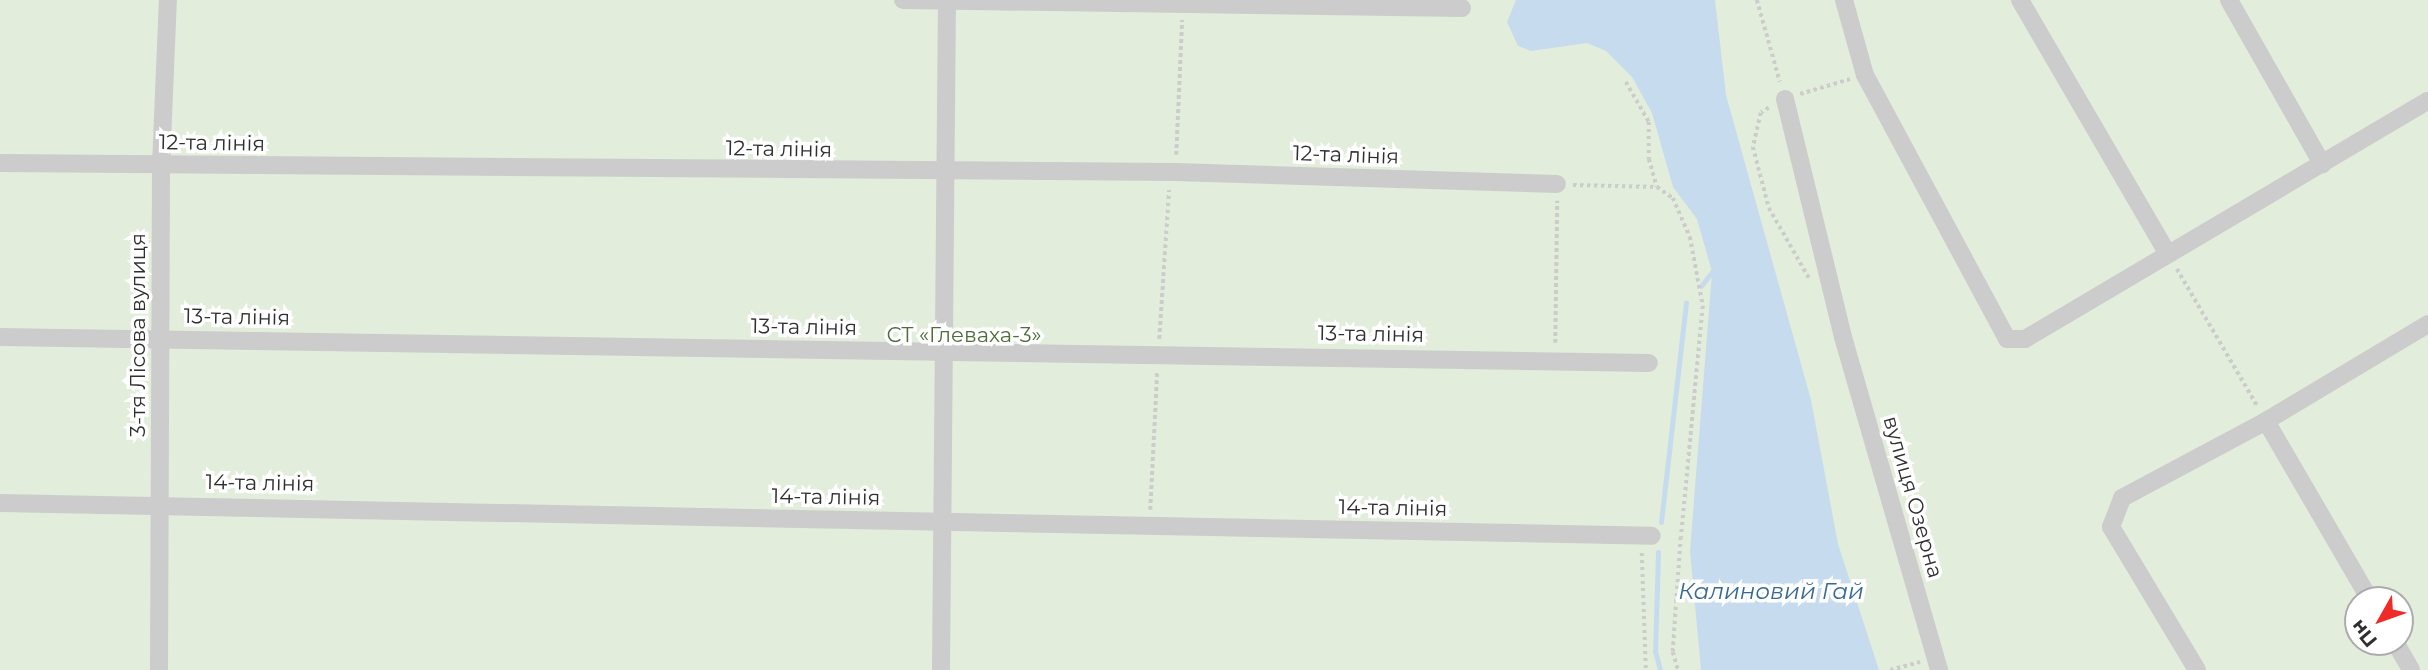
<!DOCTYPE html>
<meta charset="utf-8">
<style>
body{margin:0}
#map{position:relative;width:2428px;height:670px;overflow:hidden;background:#fff;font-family:Montserrat,sans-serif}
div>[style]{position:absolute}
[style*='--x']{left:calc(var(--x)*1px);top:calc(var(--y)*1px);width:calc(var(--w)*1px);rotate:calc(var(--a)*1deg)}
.green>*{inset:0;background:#e3eddc}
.water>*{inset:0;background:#c7dbee}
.stream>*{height:5px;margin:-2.5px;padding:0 2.5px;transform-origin:2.5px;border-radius:2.5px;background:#c7dbee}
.path>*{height:3.5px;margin-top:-1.75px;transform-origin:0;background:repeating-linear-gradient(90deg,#ccc 0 3.5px,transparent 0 7px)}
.minor>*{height:18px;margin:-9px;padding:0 9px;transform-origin:9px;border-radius:9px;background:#ccc}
span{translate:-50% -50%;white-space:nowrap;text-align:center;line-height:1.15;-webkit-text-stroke:7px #fff;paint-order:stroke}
.street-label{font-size:21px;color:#2f2f2f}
.park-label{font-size:21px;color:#4d6d39}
.water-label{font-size:23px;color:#386996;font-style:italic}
.north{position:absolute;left:2344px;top:586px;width:70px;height:70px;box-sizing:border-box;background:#fff;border:2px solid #acacac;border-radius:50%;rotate:230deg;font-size:19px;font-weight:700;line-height:28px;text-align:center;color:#2f2f2f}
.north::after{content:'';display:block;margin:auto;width:24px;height:32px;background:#ef2a27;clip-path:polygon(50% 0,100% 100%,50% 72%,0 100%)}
</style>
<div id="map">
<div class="green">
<i style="clip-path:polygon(evenodd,0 0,2428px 0,2428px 670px,0 670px,0 0,2358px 600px,2400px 600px,2400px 642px,2358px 642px,2358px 600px)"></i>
</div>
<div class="water">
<i style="clip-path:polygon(1516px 0,1715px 0,1726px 95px,1811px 400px,1838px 544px,1879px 670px,1701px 670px,1690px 551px,1712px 272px,1697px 219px,1673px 187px,1652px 113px,1632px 77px,1606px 51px,1587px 43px,1531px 51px,1518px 46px,1507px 22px)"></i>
</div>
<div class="stream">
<i style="--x:1701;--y:286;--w:18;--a:-52"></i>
<i style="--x:1661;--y:522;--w:221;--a:-83.5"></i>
<i style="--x:1658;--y:552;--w:99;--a:91.7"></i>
<i style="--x:1655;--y:651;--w:20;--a:75"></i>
</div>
<div class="path">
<i style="--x:1757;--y:0;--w:85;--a:74.3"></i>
<i style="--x:1626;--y:82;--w:46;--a:60.1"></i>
<i style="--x:1649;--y:122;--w:37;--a:90"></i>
<i style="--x:1649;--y:159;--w:29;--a:74"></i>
<i style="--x:1800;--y:94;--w:52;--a:-16.7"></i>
<i style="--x:1769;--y:108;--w:9;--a:148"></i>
<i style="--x:1761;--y:113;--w:35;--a:103"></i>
<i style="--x:1753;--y:147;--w:63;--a:75.3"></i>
<i style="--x:1769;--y:208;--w:81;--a:60.3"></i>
<i style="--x:1176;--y:155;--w:135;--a:-87.5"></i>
<i style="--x:1573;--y:185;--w:84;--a:1.4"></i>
<i style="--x:1657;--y:187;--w:19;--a:35"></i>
<i style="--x:1673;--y:198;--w:43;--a:66.4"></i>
<i style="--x:1690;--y:237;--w:70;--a:79.3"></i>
<i style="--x:1703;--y:306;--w:232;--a:95.4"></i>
<i style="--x:1681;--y:537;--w:115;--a:94"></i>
<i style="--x:1673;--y:652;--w:19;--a:74"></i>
<i style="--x:2177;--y:269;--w:160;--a:59.6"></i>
<i style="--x:1159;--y:339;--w:149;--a:-86.2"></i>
<i style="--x:1555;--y:343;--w:142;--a:-89.2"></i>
<i style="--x:1150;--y:510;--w:139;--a:-87.1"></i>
<i style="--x:1642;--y:553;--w:117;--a:88"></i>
<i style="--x:1890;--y:670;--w:31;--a:-15"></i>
</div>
<div class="minor">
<i style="--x:903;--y:0;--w:559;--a:0.82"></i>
<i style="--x:1844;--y:0;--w:78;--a:74.4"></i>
<i style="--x:1865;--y:75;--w:300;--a:61.7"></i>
<i style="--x:2007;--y:339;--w:18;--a:0"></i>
<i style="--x:2025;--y:339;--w:468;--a:-30.6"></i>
<i style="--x:2020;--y:0;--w:294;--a:59.8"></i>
<i style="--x:2229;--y:0;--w:189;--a:60.4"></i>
<i style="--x:1785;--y:99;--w:245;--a:76.3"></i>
<i style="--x:1843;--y:337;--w:347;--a:73.9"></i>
<i style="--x:0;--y:163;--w:1175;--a:0.44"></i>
<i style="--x:1175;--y:172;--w:382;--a:1.8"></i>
<i style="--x:0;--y:337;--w:1649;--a:0.9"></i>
<i style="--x:2266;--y:421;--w:207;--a:59.8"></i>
<i style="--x:0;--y:503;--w:1652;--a:1.14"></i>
<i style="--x:2395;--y:642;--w:32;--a:60"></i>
<i style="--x:159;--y:670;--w:505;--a:-89.77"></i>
<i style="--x:161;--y:165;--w:165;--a:-87.6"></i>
<i style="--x:941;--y:670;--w:670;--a:-89.49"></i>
<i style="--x:2197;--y:670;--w:167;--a:-121"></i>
<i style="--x:2111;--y:527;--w:31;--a:-69"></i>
<i style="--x:2122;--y:498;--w:163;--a:-28.1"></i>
<i style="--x:2266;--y:421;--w:189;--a:-30.9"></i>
</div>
<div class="street-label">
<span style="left:212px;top:143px;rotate:1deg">12-та лінія</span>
<span style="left:779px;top:149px;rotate:1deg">12-та лінія</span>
<span style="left:1346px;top:155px;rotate:2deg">12-та лінія</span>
<span style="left:237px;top:317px;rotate:1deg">13-та лінія</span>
<span style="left:804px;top:327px;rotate:1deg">13-та лінія</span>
<span style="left:1371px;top:334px;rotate:1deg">13-та лінія</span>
<span style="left:138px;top:335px;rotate:-90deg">3-тя Лісова вулиця</span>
<span style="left:260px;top:483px;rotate:1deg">14-та лінія</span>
<span style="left:826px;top:497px;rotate:1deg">14-та лінія</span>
<span style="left:1913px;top:497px;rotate:74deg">вулиця Озерна</span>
<span style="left:1393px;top:508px;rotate:1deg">14-та лінія</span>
</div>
<div class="park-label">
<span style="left:964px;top:335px">СТ «Глеваха-3»</span>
</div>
<div class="water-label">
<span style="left:1771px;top:591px">Калиновий Гай</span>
</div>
<div class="north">Пн</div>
</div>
